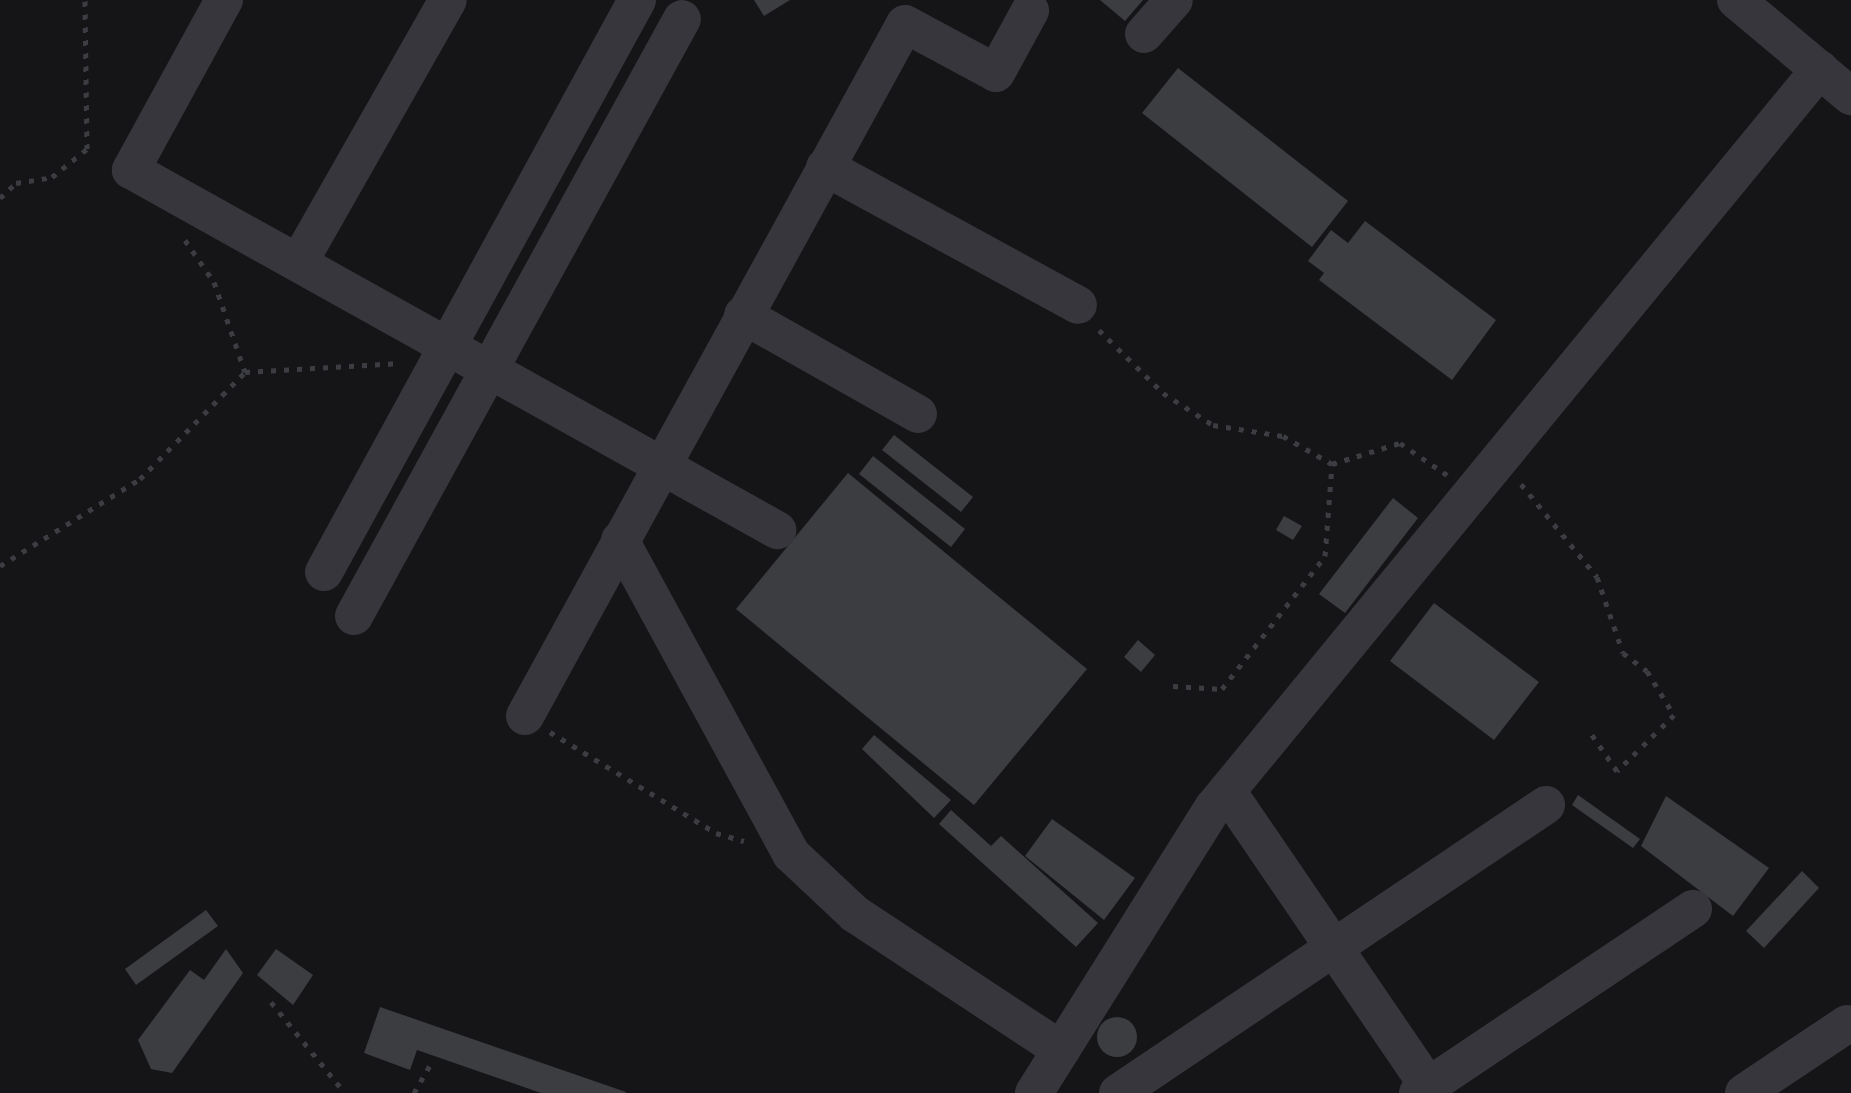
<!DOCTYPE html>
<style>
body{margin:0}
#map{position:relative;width:1851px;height:1093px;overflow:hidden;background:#151517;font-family:Karla,sans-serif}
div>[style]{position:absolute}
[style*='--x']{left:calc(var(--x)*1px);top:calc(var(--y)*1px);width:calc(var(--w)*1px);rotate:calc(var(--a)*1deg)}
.building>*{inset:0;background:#3c3d41}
.round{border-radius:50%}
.path>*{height:5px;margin-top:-2.5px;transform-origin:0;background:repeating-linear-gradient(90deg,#3c3d43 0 5px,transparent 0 13px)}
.minor>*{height:38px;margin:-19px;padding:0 19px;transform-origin:19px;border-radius:19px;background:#36363c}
span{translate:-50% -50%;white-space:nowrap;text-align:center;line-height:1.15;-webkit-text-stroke:9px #101012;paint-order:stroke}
</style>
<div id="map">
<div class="building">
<i style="clip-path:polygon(754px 0,790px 0,764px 16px)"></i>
<i style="clip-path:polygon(1100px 0,1143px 0,1125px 21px)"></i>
<i style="clip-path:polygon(1178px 68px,1348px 201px,1312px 247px,1142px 113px)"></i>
<i style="clip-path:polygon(1365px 221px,1496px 320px,1452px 380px,1319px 280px,1324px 273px,1308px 261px,1331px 230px,1348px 243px)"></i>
<i style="clip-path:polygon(894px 435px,973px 497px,961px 512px,882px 450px)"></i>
<i style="clip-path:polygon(873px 456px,965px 529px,951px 547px,859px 474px)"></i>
<i style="clip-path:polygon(848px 473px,1087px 669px,974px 805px,736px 609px)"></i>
<i style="clip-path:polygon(1393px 498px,1418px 518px,1345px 613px,1319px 594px)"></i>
<i style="clip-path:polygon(1284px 516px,1302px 526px,1293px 540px,1276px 530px)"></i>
<i style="clip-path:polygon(1434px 603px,1539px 682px,1494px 740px,1390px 661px)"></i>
<i style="clip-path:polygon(1138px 640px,1155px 655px,1141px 672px,1124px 657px)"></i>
<i style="clip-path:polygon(874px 735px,951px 800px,934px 818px,862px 749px)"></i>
<i style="clip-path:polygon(1578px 795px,1640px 839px,1633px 848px,1572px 805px)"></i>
<i style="clip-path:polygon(1666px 796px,1769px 868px,1733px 916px,1641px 846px)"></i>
<i style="clip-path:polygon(951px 810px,991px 846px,1001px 836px,1098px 923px,1076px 947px,939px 824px)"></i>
<i style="clip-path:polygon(1052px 819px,1135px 878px,1104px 920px,1025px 856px)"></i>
<i style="clip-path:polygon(1802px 871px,1819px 888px,1764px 948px,1746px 931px)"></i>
<i style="clip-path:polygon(206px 910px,218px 926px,136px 985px,125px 969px)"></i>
<i style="clip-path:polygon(226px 949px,243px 973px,172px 1073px,151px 1069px,138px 1040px,190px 970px,204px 980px)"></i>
<i style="clip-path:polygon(276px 949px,313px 975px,293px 1005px,257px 975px)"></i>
<i style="clip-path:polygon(380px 1007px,626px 1092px,626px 1093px,541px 1093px,417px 1050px,410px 1070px,364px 1053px)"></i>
<i class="round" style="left:1097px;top:1017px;width:40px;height:40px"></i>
</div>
<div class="path">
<i style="--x:0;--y:198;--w:22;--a:-43"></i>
<i style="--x:16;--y:183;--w:36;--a:-9"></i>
<i style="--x:52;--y:177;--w:45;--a:-38.7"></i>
<i style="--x:87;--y:149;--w:149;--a:-90.8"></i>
<i style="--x:185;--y:240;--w:51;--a:55.4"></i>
<i style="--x:214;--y:282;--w:95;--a:71"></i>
<i style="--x:1099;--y:330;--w:90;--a:44.5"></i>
<i style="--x:1163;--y:393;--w:59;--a:32.6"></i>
<i style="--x:1213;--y:425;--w:71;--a:8.9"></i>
<i style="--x:1283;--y:436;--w:56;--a:29.7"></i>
<i style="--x:1332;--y:464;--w:71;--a:-17.2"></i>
<i style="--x:1400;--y:443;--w:57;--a:34.2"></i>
<i style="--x:1521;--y:484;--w:120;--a:50.7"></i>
<i style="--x:1597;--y:577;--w:80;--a:71.1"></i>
<i style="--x:1623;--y:653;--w:30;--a:37"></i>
<i style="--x:1647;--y:671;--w:52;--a:58.5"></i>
<i style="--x:1674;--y:715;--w:80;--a:135.5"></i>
<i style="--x:1617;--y:771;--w:47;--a:-124.7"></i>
<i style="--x:0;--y:566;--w:165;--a:-31.9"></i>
<i style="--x:140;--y:479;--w:150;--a:-45.5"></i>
<i style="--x:245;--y:372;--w:156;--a:-3.3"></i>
<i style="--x:1173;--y:686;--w:49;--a:3.5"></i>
<i style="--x:1222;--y:689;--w:168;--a:-52.2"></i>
<i style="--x:1325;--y:556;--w:92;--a:-85.6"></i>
<i style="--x:550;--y:732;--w:194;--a:31.3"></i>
<i style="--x:716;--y:833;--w:29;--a:16"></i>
<i style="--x:271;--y:1002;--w:117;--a:50.9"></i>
<i style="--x:414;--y:1093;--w:34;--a:-60"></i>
</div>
<div class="minor">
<i style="--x:224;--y:0;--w:194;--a:118.7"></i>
<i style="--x:131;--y:170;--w:740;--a:29.13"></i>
<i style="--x:1736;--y:0;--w:150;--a:39.9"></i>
<i style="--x:1144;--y:34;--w:45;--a:-48.6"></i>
<i style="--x:825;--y:167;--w:288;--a:28.6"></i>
<i style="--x:299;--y:262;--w:301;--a:-60.4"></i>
<i style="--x:743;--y:315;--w:201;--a:29.5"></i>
<i style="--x:620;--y:540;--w:358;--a:61.4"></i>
<i style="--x:791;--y:854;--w:88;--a:43.2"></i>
<i style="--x:855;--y:914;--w:247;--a:33.4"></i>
<i style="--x:324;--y:572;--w:652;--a:-61.31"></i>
<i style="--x:354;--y:616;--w:681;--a:-61.22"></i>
<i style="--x:525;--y:716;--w:789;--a:-61.23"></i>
<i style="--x:905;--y:24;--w:103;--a:28.3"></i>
<i style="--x:996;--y:73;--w:71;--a:-61.3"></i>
<i style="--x:1227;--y:791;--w:366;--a:55.7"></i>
<i style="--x:1034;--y:1093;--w:337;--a:-57.9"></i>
<i style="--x:1213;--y:808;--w:956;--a:-50.6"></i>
<i style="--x:1118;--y:1093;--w:516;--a:-33.94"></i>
<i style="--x:1418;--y:1093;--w:331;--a:-33.8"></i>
<i style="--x:1744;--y:1093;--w:124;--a:-33.8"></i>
</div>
</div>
